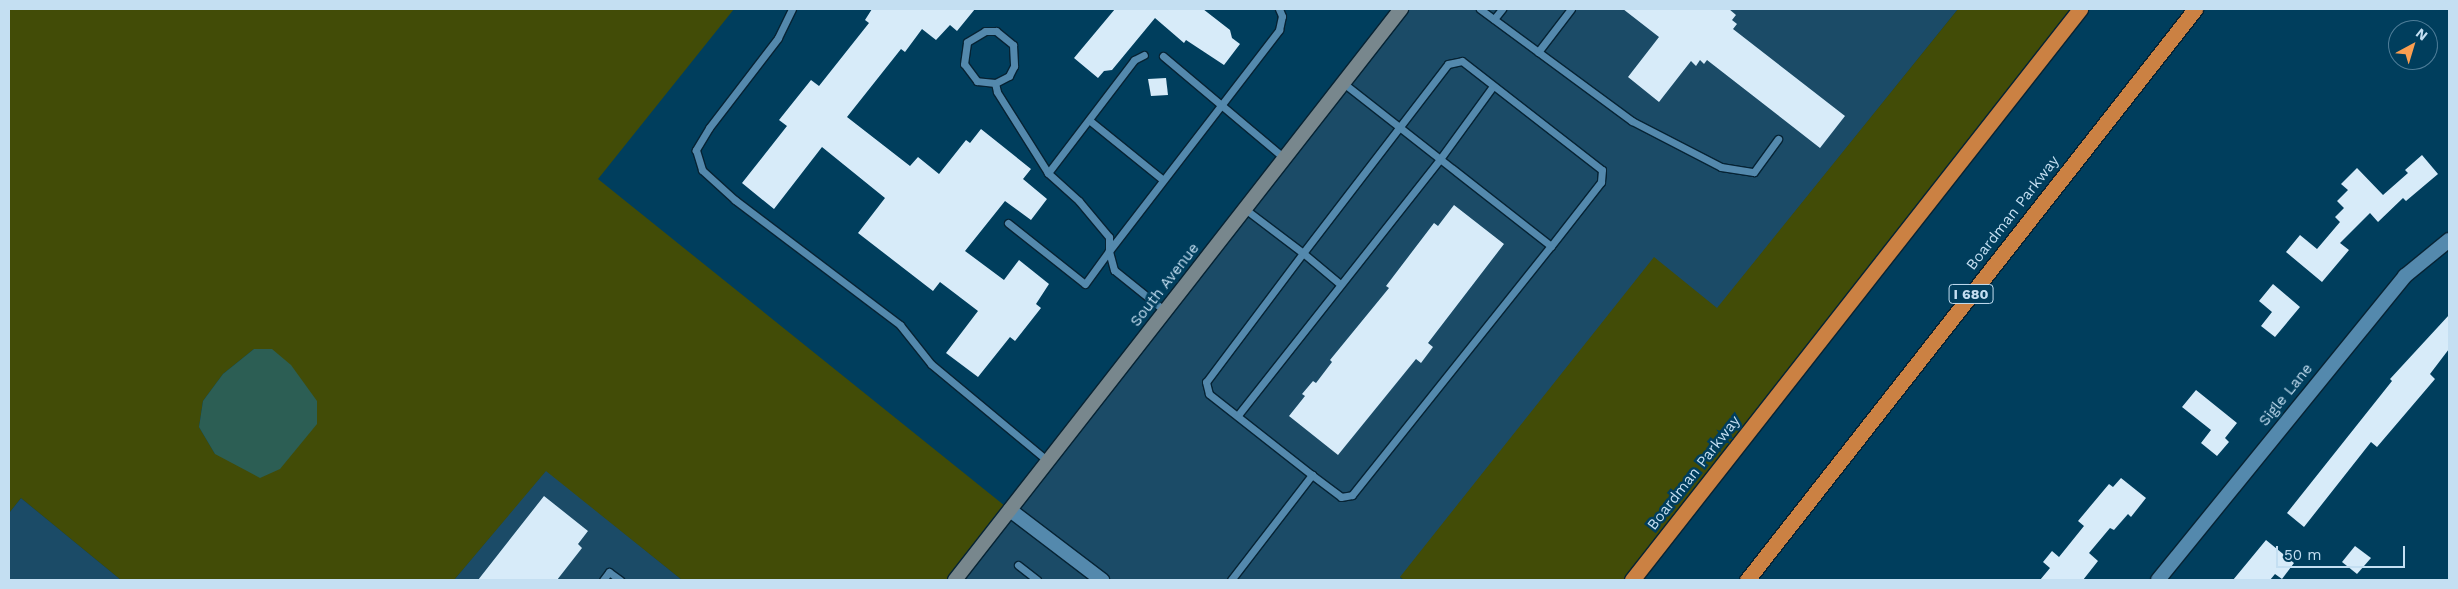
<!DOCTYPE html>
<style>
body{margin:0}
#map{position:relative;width:2458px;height:589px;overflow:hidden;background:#003e5d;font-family:"Work Sans",sans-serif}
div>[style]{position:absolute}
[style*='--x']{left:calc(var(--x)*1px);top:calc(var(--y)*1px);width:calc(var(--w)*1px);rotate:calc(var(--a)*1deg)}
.built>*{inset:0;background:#1b4b67}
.green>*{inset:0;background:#424c07}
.water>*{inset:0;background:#2c5e54}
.building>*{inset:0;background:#d7ebf9}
.roads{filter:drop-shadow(1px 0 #062334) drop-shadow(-1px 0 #062334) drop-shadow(0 1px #062334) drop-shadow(0 -1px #062334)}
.service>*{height:7px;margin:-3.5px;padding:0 3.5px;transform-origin:3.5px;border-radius:3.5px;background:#5489ad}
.minor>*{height:14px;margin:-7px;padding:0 7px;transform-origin:7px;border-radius:7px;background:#5489ad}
.tertiary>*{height:14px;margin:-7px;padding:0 7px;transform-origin:7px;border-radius:7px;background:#5489ad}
.secondary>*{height:14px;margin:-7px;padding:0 7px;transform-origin:7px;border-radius:7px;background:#78878d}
.motorway>*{height:15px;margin:-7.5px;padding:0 7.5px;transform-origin:7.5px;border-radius:7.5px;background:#cb8143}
span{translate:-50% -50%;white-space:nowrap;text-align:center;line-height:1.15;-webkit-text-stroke:5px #003e5d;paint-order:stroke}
.shield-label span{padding:1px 4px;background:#003e5d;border:1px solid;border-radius:4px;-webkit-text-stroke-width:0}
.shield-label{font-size:14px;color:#c4dff2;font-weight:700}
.street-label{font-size:15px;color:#c4dff2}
.frame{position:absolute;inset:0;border:10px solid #c4dff2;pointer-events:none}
.north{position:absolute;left:2388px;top:20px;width:50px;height:50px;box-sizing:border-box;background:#003e5d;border:1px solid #4e7e99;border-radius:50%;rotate:39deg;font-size:14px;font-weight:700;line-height:20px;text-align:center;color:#c4dff2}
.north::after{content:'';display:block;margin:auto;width:18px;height:22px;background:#fb9e50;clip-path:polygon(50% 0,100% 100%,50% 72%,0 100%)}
.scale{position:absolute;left:2276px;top:546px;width:129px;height:22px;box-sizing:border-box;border:2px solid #c4dff2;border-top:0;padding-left:6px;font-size:15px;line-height:18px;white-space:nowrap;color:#c4dff2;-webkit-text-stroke:4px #003e5d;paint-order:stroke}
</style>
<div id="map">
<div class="built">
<i style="clip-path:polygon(1401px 9px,1958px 9px,1717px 309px,1654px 258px,1400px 578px,1404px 580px,955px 580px)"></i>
<i style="clip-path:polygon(546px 470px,682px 580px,454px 580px)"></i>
<i style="clip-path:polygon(21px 498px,121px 580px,9px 580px,9px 513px)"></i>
</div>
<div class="green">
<i style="clip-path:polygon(evenodd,9px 9px,734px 9px,598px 179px,1010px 510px,955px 580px,682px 580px,546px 471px,454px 580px,121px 580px,21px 498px,9px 513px,9px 9px,254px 349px,271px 349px,215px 454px,199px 427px,203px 401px,223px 374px,254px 349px)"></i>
<i style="clip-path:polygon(1958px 9px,2080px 9px,1632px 580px,1404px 580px,1400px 577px,1654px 257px,1717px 308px)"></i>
</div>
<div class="water">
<i style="clip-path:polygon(254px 349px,272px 349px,291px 365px,317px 401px,317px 424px,280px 469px,260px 478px,215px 454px,199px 427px,203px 401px,223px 374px)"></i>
</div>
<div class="building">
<i style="clip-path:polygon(872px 9px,975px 9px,957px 31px,950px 25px,936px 40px,922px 29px,905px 52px,901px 49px,847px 117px,910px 166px,918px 157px,939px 174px,966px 140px,970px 143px,981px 129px,1031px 169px,1023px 179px,1047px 199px,1031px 220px,1005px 201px,965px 251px,1004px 280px,1019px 260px,1049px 284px,1036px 304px,1041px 308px,1015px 341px,1010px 337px,978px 377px,946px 353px,978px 311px,940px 282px,933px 291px,858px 233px,885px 198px,822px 147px,774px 209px,742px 183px,787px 126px,779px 120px,811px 80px,819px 86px,869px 23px,865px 20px)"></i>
<i style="clip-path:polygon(1115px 9px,1203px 9px,1230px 30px,1232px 38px,1240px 44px,1224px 65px,1186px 40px,1184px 43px,1155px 18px,1112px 70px,1104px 71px,1098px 78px,1074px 58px)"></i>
<i style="clip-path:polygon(1623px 9px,1729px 9px,1736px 15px,1732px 20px,1737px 24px,1733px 29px,1845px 116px,1820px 148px,1707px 60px,1704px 64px,1700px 60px,1696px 66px,1691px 61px,1659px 102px,1628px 77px,1659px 37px)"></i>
<i style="clip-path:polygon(1166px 78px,1168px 95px,1151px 96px,1148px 79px)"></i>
<i style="clip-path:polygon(2422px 155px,2438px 174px,2406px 201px,2403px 198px,2378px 222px,2370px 213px,2340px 243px,2349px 250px,2322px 282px,2286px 252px,2300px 235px,2317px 249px,2340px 222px,2335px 217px,2344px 208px,2337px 201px,2348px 190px,2341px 184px,2357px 168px,2383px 195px,2408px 173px,2405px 170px)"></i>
<i style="clip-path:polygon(1454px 205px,1504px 244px,1428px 343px,1433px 347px,1421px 363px,1416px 359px,1338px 455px,1289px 416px,1305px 396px,1302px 394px,1313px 381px,1316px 383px,1332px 362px,1330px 360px,1389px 288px,1386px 286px,1434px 223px,1438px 226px)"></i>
<i style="clip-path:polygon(2273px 284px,2300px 307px,2275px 337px,2261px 326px,2272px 312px,2259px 301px)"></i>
<i style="clip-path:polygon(2449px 315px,2449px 349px,2430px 374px,2435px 379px,2377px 447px,2371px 442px,2304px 527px,2287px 513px,2392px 381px,2390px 379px)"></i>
<i style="clip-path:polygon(2196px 390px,2237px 423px,2225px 438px,2229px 442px,2217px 456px,2201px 443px,2211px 430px,2182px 407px)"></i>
<i style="clip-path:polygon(2121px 478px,2146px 498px,2131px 517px,2128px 514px,2114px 530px,2110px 528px,2089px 553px,2098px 561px,2083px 580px,2040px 580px,2050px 568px,2043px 562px,2052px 551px,2059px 557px,2084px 526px,2078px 521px,2109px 484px,2113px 487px)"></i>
<i style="clip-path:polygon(544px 496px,588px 531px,578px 544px,582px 548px,557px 580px,478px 580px)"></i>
<i style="clip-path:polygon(2266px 540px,2294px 563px,2282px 579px,2275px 574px,2270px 580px,2233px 580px)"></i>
<i style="clip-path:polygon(2355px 546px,2371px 558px,2357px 574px,2342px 562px)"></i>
</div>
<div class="roads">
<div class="service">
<i style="--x:792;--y:9;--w:32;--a:116"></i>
<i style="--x:778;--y:38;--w:113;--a:127.5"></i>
<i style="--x:709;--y:128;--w:26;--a:121"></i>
<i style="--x:696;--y:150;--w:21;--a:73"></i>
<i style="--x:702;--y:170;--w:45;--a:42.3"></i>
<i style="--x:735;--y:200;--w:207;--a:37.1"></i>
<i style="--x:900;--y:325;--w:50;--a:51.5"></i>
<i style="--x:931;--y:364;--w:152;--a:39.7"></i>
<i style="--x:1480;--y:9;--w:189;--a:36.4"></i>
<i style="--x:1632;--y:121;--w:100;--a:27.3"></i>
<i style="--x:1721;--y:167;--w:33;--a:9"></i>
<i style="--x:1754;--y:172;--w:41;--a:-54"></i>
<i style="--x:1494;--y:19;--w:13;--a:-51"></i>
<i style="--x:1538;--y:52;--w:54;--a:-52.5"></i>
<i style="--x:1163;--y:56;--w:158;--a:40.1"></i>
<i style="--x:995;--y:83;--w:18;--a:-174"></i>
<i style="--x:977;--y:81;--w:21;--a:-127"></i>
<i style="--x:964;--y:64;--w:22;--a:-82"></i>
<i style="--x:967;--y:42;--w:21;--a:-31"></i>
<i style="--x:985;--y:31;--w:11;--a:0"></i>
<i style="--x:996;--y:31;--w:22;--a:39"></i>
<i style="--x:1013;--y:45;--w:21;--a:87"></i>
<i style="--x:1014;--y:66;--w:11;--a:117"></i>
<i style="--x:1009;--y:76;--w:16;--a:153"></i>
<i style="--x:995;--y:83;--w:9;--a:77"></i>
<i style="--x:997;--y:92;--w:96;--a:57.8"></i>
<i style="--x:1089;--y:120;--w:95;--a:39"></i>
<i style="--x:1245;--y:209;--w:73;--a:37.2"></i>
<i style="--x:1303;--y:253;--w:161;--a:126.9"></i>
<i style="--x:1206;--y:382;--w:12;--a:76"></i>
<i style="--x:1209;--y:394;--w:131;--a:38.2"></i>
<i style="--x:1008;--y:223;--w:98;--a:38.4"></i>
<i style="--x:1085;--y:284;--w:41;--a:-54"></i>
<i style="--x:1109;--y:251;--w:14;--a:-90"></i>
<i style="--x:1109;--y:237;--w:47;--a:-129.8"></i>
<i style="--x:1079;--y:201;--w:42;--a:-137.9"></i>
<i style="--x:1048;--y:173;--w:142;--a:-52.7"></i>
<i style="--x:1134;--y:60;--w:11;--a:-27"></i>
<i style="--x:1340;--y:284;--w:48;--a:-140"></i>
<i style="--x:1303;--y:253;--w:238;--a:-52.5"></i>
<i style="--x:1448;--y:64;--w:14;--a:-12"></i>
<i style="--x:1462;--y:61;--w:177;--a:37.9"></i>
<i style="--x:1602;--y:170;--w:12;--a:95"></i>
<i style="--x:1601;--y:182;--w:81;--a:128"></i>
<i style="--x:1165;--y:311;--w:65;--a:-141.2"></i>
<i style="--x:1114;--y:270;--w:20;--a:-105"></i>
<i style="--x:1109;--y:251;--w:279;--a:-52.4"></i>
<i style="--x:1279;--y:30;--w:14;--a:-78"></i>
<i style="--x:1282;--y:16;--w:8;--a:-113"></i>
<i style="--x:1238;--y:415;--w:326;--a:-51.7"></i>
<i style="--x:1440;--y:159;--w:90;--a:-54"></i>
<i style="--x:1018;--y:565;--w:24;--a:38"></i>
<i style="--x:603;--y:580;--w:10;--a:-53"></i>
<i style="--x:609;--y:572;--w:14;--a:36"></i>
<i style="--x:1231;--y:580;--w:133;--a:-52.4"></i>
<i style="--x:1312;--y:475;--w:36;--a:37"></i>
<i style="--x:1341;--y:497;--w:11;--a:-10"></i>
<i style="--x:1352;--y:495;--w:319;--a:-51.4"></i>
<i style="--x:1551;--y:246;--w:264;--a:-141.9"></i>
</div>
<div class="minor">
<i style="--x:2158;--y:580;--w:392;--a:-50.9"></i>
<i style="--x:2405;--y:276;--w:57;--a:-39.3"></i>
</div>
<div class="tertiary">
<i style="--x:1010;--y:510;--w:116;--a:37.3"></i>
</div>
<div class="secondary">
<i style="--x:955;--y:580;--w:725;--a:-52.01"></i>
</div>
<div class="motorway">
<i style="--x:1632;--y:580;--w:726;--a:-51.88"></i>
<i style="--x:1747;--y:580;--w:726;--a:-51.88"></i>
</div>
</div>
<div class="shield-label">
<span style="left:1971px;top:294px">I 680</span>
</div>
<div class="street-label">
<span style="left:2013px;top:213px;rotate:-52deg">Boardman Parkway</span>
<span style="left:1165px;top:285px;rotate:-52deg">South Avenue</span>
<span style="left:2286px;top:395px;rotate:-51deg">Sigle Lane</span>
<span style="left:1694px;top:473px;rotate:-52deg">Boardman Parkway</span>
</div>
<div class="frame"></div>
<div class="north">N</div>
<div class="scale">50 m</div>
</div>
